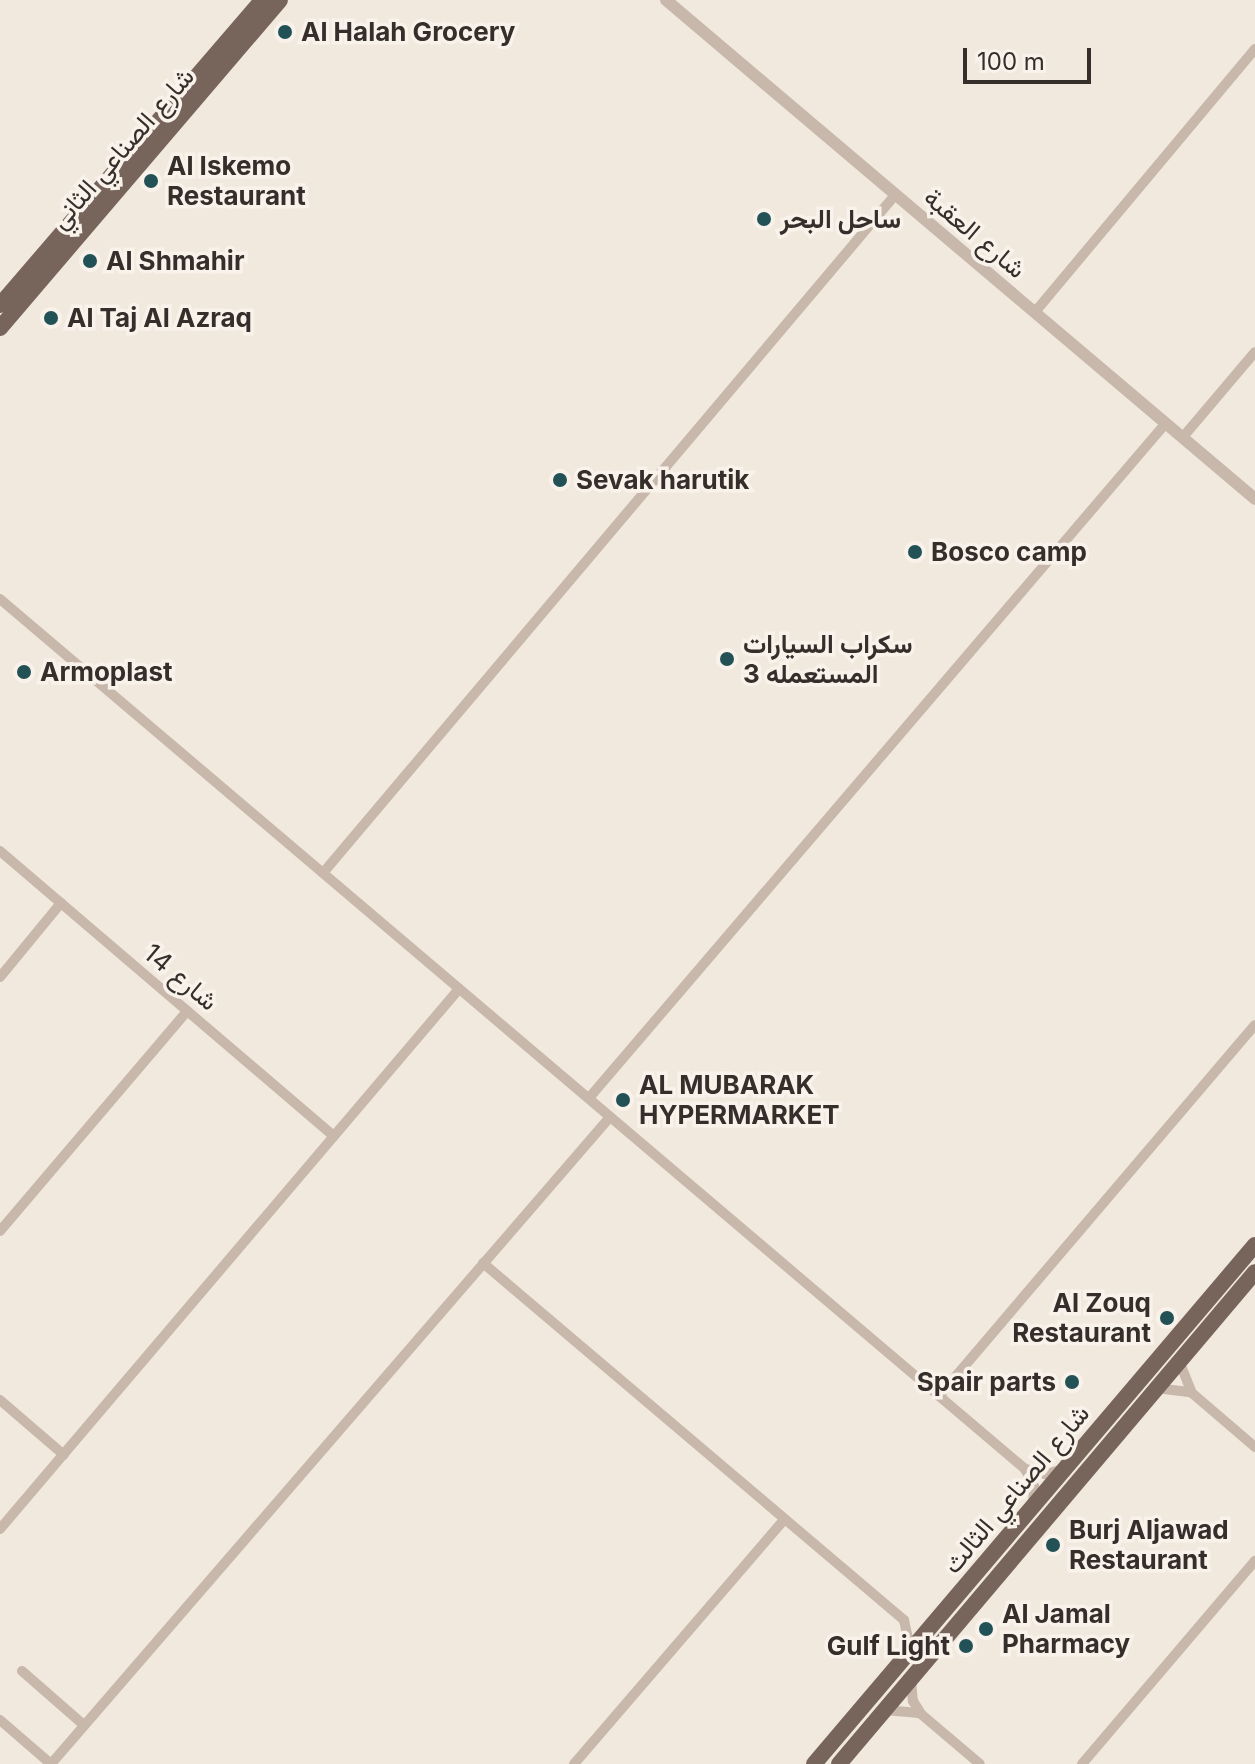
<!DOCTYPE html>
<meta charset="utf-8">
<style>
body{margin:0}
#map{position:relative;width:1255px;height:1764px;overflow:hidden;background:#f1e8de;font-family:Inter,Vazirmatn,sans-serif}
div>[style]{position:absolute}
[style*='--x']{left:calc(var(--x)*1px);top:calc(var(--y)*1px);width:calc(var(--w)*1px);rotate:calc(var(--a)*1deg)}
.minor>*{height:10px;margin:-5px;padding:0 5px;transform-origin:5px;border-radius:5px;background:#c8b8ab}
.tertiary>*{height:12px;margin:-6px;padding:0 6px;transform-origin:6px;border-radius:6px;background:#c8b8ab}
.primary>*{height:16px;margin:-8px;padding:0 8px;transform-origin:8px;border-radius:8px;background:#77655c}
.dots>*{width:22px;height:22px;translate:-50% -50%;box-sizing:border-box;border:4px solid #f9f2eb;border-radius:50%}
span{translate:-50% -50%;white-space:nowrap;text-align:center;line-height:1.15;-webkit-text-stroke:7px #f9f2eb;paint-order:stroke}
.poi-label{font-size:26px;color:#362e2a;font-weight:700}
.left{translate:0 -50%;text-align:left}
.right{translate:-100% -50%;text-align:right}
.street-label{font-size:26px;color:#362e2a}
.scale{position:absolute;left:963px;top:48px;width:128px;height:36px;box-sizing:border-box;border:4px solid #362e2a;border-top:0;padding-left:10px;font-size:24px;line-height:28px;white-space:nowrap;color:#362e2a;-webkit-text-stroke:6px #f9f2eb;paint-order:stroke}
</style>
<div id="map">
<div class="minor">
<i style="--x:1035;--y:312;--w:343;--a:-50.1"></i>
<i style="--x:1183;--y:437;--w:111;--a:-49.7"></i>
<i style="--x:0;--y:599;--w:1344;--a:40.32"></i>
<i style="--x:1025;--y:1469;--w:19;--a:62"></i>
<i style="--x:1034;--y:1486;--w:18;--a:93"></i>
<i style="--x:0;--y:851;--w:439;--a:40.5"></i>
<i style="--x:323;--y:873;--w:888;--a:-49.84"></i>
<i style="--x:0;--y:977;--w:96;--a:-50.5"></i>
<i style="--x:589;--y:1098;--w:888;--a:-49.48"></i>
<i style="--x:0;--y:1231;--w:289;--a:-49.6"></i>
<i style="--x:483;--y:1263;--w:552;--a:40.3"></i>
<i style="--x:904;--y:1620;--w:30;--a:78"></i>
<i style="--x:1179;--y:1361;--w:35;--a:68"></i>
<i style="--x:1192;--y:1393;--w:83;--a:40.6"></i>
<i style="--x:1156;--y:1388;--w:35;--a:7"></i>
<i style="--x:939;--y:1396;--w:487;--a:-49.6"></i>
<i style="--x:0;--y:1400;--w:84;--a:40.7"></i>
<i style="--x:1026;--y:1469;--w:20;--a:15"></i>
<i style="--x:1045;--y:1474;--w:16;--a:-14"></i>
<i style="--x:0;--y:1529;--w:709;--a:-49.64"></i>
<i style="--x:22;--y:1671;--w:82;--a:41.1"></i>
<i style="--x:911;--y:1680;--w:21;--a:85"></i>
<i style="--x:913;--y:1701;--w:15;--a:58"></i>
<i style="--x:921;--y:1714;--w:77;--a:40.3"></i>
<i style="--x:885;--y:1710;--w:34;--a:5"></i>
<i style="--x:0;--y:1720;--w:67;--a:40.8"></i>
<i style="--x:51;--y:1764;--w:855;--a:-49.17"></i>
<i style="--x:574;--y:1764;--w:323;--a:-49.3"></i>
<i style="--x:1082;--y:1764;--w:267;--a:-49.6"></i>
</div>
<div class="tertiary">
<i style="--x:666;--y:0;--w:772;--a:40.27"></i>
</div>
<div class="primary">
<i style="--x:0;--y:305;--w:402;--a:-49.3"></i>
<i style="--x:0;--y:328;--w:431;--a:-49.5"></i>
<i style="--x:814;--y:1764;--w:681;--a:-49.65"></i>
<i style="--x:839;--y:1764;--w:644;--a:-49.78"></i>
</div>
<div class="dots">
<i style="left:285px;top:32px;background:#225255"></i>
<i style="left:151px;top:181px;background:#225255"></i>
<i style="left:764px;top:219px;background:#225255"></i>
<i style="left:90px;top:261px;background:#225255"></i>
<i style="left:51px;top:318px;background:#225255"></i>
<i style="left:560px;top:480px;background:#225255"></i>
<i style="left:915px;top:552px;background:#225255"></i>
<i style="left:727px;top:659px;background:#225255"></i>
<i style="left:24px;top:672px;background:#225255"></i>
<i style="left:623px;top:1100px;background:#225255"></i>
<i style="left:1167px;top:1318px;background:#225255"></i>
<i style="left:1072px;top:1382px;background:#225255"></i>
<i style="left:1053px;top:1545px;background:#225255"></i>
<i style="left:986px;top:1629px;background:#225255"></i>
<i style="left:966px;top:1646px;background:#225255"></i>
</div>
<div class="poi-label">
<span class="left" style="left:301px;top:32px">Al Halah Grocery</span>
<span class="left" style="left:167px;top:181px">Al Iskemo<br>Restaurant</span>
<span class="left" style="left:780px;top:219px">ساحل البحر</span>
<span class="left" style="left:106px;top:261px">Al Shmahir</span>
<span class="left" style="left:67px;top:318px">Al Taj Al Azraq</span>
<span class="left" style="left:576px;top:480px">Sevak harutik</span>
<span class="left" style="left:931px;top:552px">Bosco camp</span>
<span class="left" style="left:743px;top:659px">سكراب السيارات<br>المستعمله 3</span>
<span class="left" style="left:40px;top:672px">Armoplast</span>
<span class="left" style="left:639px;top:1100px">AL MUBARAK<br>HYPERMARKET</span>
<span class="right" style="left:1151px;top:1318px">Al Zouq<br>Restaurant</span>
<span class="right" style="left:1056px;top:1382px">Spair parts</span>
<span class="left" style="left:1069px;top:1545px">Burj Aljawad<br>Restaurant</span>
<span class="left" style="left:1002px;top:1629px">Al Jamal<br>Pharmacy</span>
<span class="right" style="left:950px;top:1646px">Gulf Light</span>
</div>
<div class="street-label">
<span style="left:122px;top:148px;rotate:-49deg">شارع الصناعي الثاني</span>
<span style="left:975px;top:233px;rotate:40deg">شارع العقبة</span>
<span style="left:181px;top:977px;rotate:40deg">شارع 14</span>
<span style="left:1016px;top:1489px;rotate:-50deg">شارع الصناعي الثالث</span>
</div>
<div class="scale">100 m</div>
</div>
